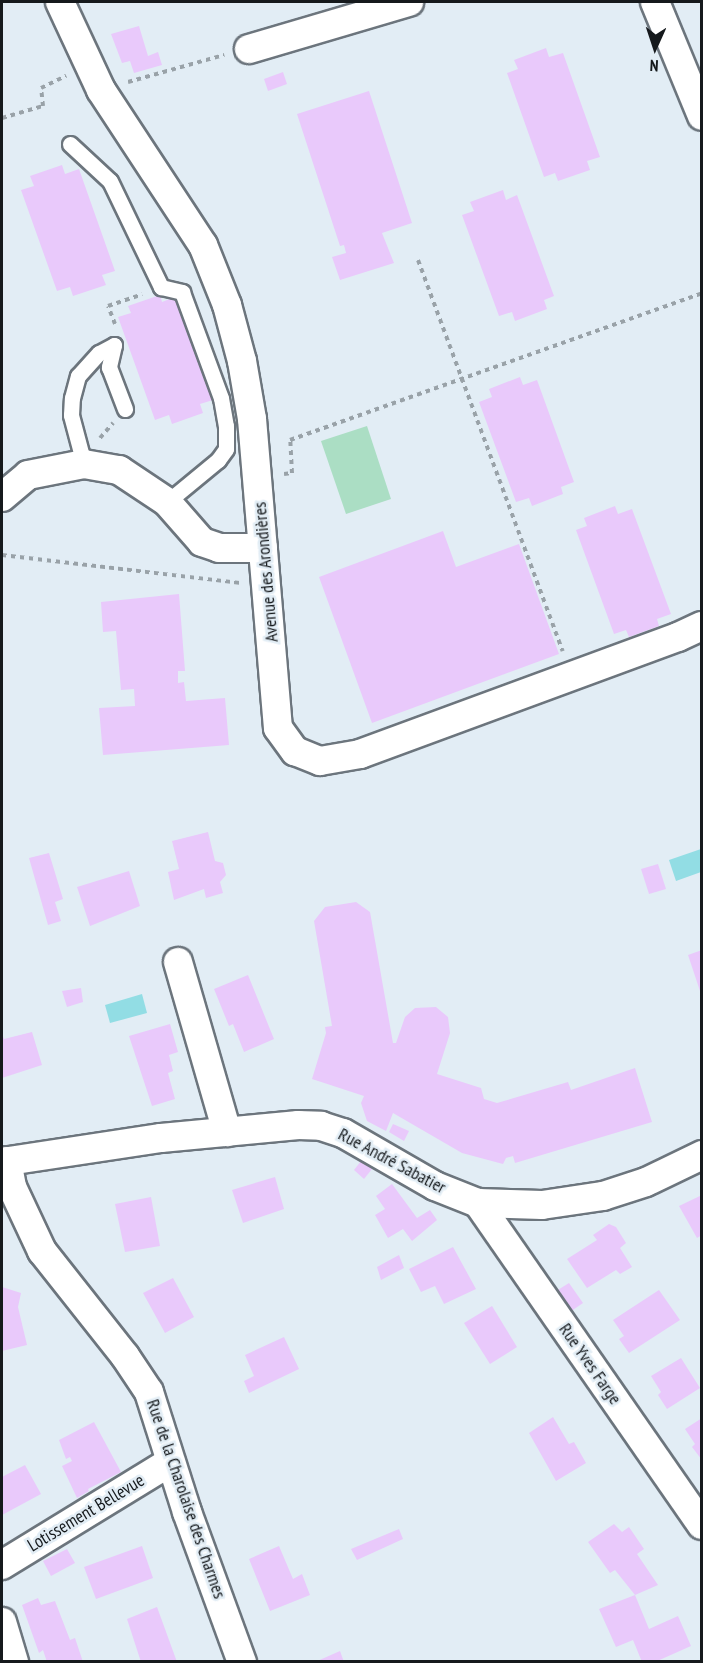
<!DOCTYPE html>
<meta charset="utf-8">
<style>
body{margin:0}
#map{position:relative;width:703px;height:1663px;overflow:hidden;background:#e2edf5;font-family:"PT Sans Narrow",sans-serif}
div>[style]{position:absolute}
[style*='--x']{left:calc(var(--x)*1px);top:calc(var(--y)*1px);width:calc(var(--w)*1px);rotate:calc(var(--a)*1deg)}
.green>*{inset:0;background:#abdec4}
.water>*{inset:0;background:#92dde4}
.building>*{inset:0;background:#e9c9fb}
.path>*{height:4px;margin-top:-2px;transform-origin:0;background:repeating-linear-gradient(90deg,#99a2a8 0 4.5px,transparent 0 9px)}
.roads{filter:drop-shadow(2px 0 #6c757d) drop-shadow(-2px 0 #6c757d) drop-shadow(0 2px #6c757d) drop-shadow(0 -2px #6c757d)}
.service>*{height:15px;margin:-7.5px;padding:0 7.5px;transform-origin:7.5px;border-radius:7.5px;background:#fff}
.minor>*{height:28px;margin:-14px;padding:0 14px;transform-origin:14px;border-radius:14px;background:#fff}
span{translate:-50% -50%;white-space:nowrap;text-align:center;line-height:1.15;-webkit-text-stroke:5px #e2edf5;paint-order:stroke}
.street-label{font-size:18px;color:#15191c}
.frame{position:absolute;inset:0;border:3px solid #15191c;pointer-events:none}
.north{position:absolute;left:625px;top:18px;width:60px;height:60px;-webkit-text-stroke:4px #e2edf5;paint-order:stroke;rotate:183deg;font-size:16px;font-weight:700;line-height:24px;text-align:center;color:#15191c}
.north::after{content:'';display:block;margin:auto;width:21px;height:27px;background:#15191c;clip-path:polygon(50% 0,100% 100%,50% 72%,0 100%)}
</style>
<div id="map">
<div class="green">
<i style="clip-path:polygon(367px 426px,391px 499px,346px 514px,321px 441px)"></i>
</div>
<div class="water">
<i style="clip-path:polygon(701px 849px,701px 872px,676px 881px,669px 860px)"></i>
<i style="clip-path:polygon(142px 994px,147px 1013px,110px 1023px,105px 1005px)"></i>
</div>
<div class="building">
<i style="clip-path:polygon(139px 26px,148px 56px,158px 52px,162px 65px,134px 73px,130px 61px,122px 63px,111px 34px)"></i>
<i style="clip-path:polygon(546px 48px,549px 57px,563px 53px,600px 157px,587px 161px,590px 170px,558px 181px,555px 173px,544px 177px,507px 73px,518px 69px,514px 60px)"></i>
<i style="clip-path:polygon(283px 72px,287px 84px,268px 91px,264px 79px)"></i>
<i style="clip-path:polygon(369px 91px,412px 223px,382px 233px,394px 263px,340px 280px,332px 257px,346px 253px,344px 245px,340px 246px,297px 114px)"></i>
<i style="clip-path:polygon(62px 165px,65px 174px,79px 169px,115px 271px,102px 275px,106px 285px,73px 296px,70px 287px,57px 291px,21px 190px,34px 186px,30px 176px)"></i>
<i style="clip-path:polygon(503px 190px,506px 200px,517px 195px,554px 296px,544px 300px,547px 309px,515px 321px,512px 312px,499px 316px,462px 215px,474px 211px,470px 202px)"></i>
<i style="clip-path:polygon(160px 295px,162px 302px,175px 297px,213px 400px,200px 404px,203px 413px,172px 424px,169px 415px,155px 420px,118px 317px,131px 313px,128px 306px)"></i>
<i style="clip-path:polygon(520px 377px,523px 385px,537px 380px,574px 482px,561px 487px,563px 494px,532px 506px,529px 498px,516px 502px,479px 402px,492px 397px,489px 389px)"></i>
<i style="clip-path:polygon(615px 506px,618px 514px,632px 509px,671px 614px,657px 619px,659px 626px,629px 637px,626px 630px,614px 634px,576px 530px,587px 526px,584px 518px)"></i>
<i style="clip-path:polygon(443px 531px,456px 567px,519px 544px,559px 654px,372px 723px,319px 577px)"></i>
<i style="clip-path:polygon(179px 594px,185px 671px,178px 671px,178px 683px,184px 682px,186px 701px,225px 698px,229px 745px,103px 755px,99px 708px,135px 706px,134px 689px,121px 690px,116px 631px,103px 632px,101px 602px)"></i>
<i style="clip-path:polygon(208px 832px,215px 861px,223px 863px,226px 875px,220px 882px,223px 893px,206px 898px,204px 889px,174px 900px,168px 872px,179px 869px,172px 841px)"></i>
<i style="clip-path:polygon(49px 853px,63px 899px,55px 902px,61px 921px,48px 925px,29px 858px)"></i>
<i style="clip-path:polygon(658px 864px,666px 889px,649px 894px,641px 869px)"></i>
<i style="clip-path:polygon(129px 871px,140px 906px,90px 926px,77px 887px)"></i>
<i style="clip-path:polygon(356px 902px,370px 912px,393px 1043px,396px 1043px,405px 1017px,415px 1008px,436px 1007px,448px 1017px,450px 1033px,437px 1074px,481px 1088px,484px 1099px,497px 1103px,568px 1082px,571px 1090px,635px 1068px,652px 1122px,515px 1163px,513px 1156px,506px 1158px,503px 1164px,462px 1153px,393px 1113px,386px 1131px,367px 1121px,361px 1103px,364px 1096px,312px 1079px,326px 1033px,325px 1027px,332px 1026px,314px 921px,325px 907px)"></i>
<i style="clip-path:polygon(702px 950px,702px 994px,701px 994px,688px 955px)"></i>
<i style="clip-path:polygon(248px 975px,274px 1039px,244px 1052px,233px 1024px,229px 1026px,214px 989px)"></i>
<i style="clip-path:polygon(81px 988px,83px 1002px,67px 1007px,62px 991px)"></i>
<i style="clip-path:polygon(170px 1024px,178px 1052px,169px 1055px,173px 1071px,168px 1073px,175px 1099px,152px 1106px,129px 1036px)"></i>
<i style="clip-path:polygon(32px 1032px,42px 1065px,2px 1078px,2px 1034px,4px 1039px)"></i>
<i style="clip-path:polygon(393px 1124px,409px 1131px,404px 1141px,389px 1132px)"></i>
<i style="clip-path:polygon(361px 1161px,372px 1169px,364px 1179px,354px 1170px)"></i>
<i style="clip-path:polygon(275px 1177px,284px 1209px,243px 1223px,232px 1190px)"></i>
<i style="clip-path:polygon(392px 1184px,417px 1218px,430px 1210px,437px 1220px,412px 1241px,403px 1229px,388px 1238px,375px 1215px,385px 1209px,376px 1196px)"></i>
<i style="clip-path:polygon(702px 1195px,702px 1235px,697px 1238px,679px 1206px)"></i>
<i style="clip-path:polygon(151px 1197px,160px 1246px,125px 1252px,115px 1204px)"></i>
<i style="clip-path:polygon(609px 1224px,616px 1227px,626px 1243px,620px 1248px,632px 1267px,620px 1274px,616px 1270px,587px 1288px,567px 1259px,597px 1240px,593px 1235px)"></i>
<i style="clip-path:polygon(453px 1247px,476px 1289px,444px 1304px,435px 1286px,421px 1292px,409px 1269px)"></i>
<i style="clip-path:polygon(399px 1255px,404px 1268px,381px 1280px,377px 1267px)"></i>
<i style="clip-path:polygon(173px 1278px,194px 1317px,165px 1333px,143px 1293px)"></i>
<i style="clip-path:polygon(569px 1283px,583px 1303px,567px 1314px,553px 1293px)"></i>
<i style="clip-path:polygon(2px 1287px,21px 1293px,18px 1307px,27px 1345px,2px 1351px)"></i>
<i style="clip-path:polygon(659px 1290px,680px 1320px,629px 1353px,619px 1339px,624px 1336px,613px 1320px)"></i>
<i style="clip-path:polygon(492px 1306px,517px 1347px,490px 1364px,464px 1323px)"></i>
<i style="clip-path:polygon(284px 1337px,299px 1369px,249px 1393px,244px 1381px,254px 1376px,245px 1355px)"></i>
<i style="clip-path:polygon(681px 1358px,700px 1388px,667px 1409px,658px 1395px,661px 1392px,651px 1376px)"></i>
<i style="clip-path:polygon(553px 1417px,569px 1444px,574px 1442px,586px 1463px,556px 1481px,529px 1433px)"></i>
<i style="clip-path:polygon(702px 1418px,702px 1460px,692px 1447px,695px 1444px,685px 1429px)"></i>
<i style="clip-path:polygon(94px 1422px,121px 1472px,88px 1489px,89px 1491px,77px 1498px,62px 1466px,72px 1461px,70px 1457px,66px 1459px,59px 1440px)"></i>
<i style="clip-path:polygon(25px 1465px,41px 1494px,2px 1515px,2px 1477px)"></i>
<i style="clip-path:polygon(614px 1524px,622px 1532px,629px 1527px,644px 1549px,637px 1554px,658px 1585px,635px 1595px,615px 1570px,610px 1573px,588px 1542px)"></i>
<i style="clip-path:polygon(399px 1529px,403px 1539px,357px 1560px,351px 1549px)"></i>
<i style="clip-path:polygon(142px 1546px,153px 1578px,96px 1599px,84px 1567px)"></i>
<i style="clip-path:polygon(279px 1546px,293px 1579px,302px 1574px,310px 1595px,270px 1611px,249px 1559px)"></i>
<i style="clip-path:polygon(67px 1549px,75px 1563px,51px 1576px,43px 1561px)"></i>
<i style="clip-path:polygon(635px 1595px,649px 1629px,678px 1616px,691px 1646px,655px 1662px,642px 1662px,633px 1640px,616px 1647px,599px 1609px)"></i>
<i style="clip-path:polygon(38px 1598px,41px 1605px,55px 1601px,70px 1640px,75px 1638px,83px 1662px,47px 1662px,43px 1650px,39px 1653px,22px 1605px)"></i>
<i style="clip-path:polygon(157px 1607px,177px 1662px,141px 1662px,127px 1619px)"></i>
<i style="clip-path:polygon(340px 1651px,344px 1662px,315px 1662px)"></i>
</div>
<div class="path">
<i style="--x:128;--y:82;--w:100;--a:-15.7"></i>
<i style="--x:2;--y:118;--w:43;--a:-16.3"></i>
<i style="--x:43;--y:106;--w:18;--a:-96"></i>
<i style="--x:41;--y:88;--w:28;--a:-26"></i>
<i style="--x:418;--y:260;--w:417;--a:69.7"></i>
<i style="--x:115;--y:324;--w:19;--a:-111"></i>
<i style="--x:108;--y:306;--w:36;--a:-19"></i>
<i style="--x:100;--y:438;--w:20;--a:-49"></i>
<i style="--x:284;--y:474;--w:8;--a:-7"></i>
<i style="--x:292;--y:473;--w:33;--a:-93"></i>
<i style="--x:290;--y:440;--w:437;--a:-19.6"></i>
<i style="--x:2;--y:555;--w:239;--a:6.7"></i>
</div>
<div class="roads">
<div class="service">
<i style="--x:70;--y:144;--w:54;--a:42.8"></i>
<i style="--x:110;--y:181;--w:118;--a:64.3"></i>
<i style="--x:161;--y:287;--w:22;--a:13"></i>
<i style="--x:182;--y:292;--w:113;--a:69.8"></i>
<i style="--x:221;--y:398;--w:28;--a:80"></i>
<i style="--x:226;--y:426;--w:23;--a:90"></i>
<i style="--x:226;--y:449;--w:14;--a:126"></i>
<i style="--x:218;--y:460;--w:66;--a:140.5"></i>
<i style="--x:84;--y:464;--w:51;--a:-104.9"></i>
<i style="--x:71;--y:415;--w:17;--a:-87"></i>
<i style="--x:72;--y:398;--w:23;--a:-75"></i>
<i style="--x:78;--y:376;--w:31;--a:-48"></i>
<i style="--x:99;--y:353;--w:17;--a:-28"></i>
<i style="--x:114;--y:345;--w:23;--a:103"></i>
<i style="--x:109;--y:367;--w:45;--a:69.1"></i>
</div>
<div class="minor">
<i style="--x:60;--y:2;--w:97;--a:65"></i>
<i style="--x:101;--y:90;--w:186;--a:56.7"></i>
<i style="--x:203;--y:245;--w:65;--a:68.2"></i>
<i style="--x:227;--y:305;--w:58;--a:75"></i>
<i style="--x:242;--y:361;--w:59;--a:80.2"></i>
<i style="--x:252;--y:419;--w:310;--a:85.2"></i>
<i style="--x:278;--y:728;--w:29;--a:54"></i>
<i style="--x:295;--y:751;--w:27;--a:22"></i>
<i style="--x:320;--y:761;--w:41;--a:-9.9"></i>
<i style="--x:360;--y:754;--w:339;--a:-20.2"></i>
<i style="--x:678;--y:637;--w:26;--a:-25"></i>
<i style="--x:655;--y:2;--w:123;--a:67.6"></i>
<i style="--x:249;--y:49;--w:167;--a:-16.4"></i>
<i style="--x:2;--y:497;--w:34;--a:-40"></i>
<i style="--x:28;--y:475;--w:57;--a:-11.1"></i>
<i style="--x:84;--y:464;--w:36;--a:10"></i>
<i style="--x:119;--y:470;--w:58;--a:33.7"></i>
<i style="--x:167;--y:502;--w:53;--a:48.8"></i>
<i style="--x:202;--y:542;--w:18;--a:19"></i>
<i style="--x:219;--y:548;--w:44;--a:0"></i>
<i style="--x:178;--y:962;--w:177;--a:73.9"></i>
<i style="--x:7;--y:1161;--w:26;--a:79"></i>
<i style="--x:12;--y:1187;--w:71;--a:64.9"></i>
<i style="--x:42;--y:1251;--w:134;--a:51.7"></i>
<i style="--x:125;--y:1356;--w:43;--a:56.3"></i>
<i style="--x:149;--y:1392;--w:126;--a:72.4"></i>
<i style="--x:187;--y:1512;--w:160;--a:69.9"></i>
<i style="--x:2;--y:1162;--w:161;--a:-8.6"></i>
<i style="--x:161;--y:1138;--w:138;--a:-5.4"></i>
<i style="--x:298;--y:1125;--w:23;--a:2"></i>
<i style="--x:321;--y:1126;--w:23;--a:18"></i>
<i style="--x:343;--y:1133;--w:106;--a:29.9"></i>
<i style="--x:435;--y:1186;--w:46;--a:21.6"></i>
<i style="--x:478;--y:1203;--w:64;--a:1.8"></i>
<i style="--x:542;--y:1205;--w:62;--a:-8.4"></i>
<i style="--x:603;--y:1196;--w:45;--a:-18"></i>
<i style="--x:646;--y:1182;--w:62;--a:-25.7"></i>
<i style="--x:478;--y:1203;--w:392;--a:55.2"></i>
<i style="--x:2;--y:1565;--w:197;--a:-31.5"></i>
<i style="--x:2;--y:1622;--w:42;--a:73.3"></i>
</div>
</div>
<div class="street-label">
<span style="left:266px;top:572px;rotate:-95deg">Avenue des Arondières</span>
<span style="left:392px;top:1161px;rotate:28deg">Rue André Sabatier</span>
<span style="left:590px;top:1364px;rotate:55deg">Rue Yves Farge</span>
<span style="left:186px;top:1499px;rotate:71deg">Rue de la Charolaise des Charmes</span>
<span style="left:86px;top:1513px;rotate:-31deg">Lotissement Bellevue</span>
</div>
<div class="frame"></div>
<div class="north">N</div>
</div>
